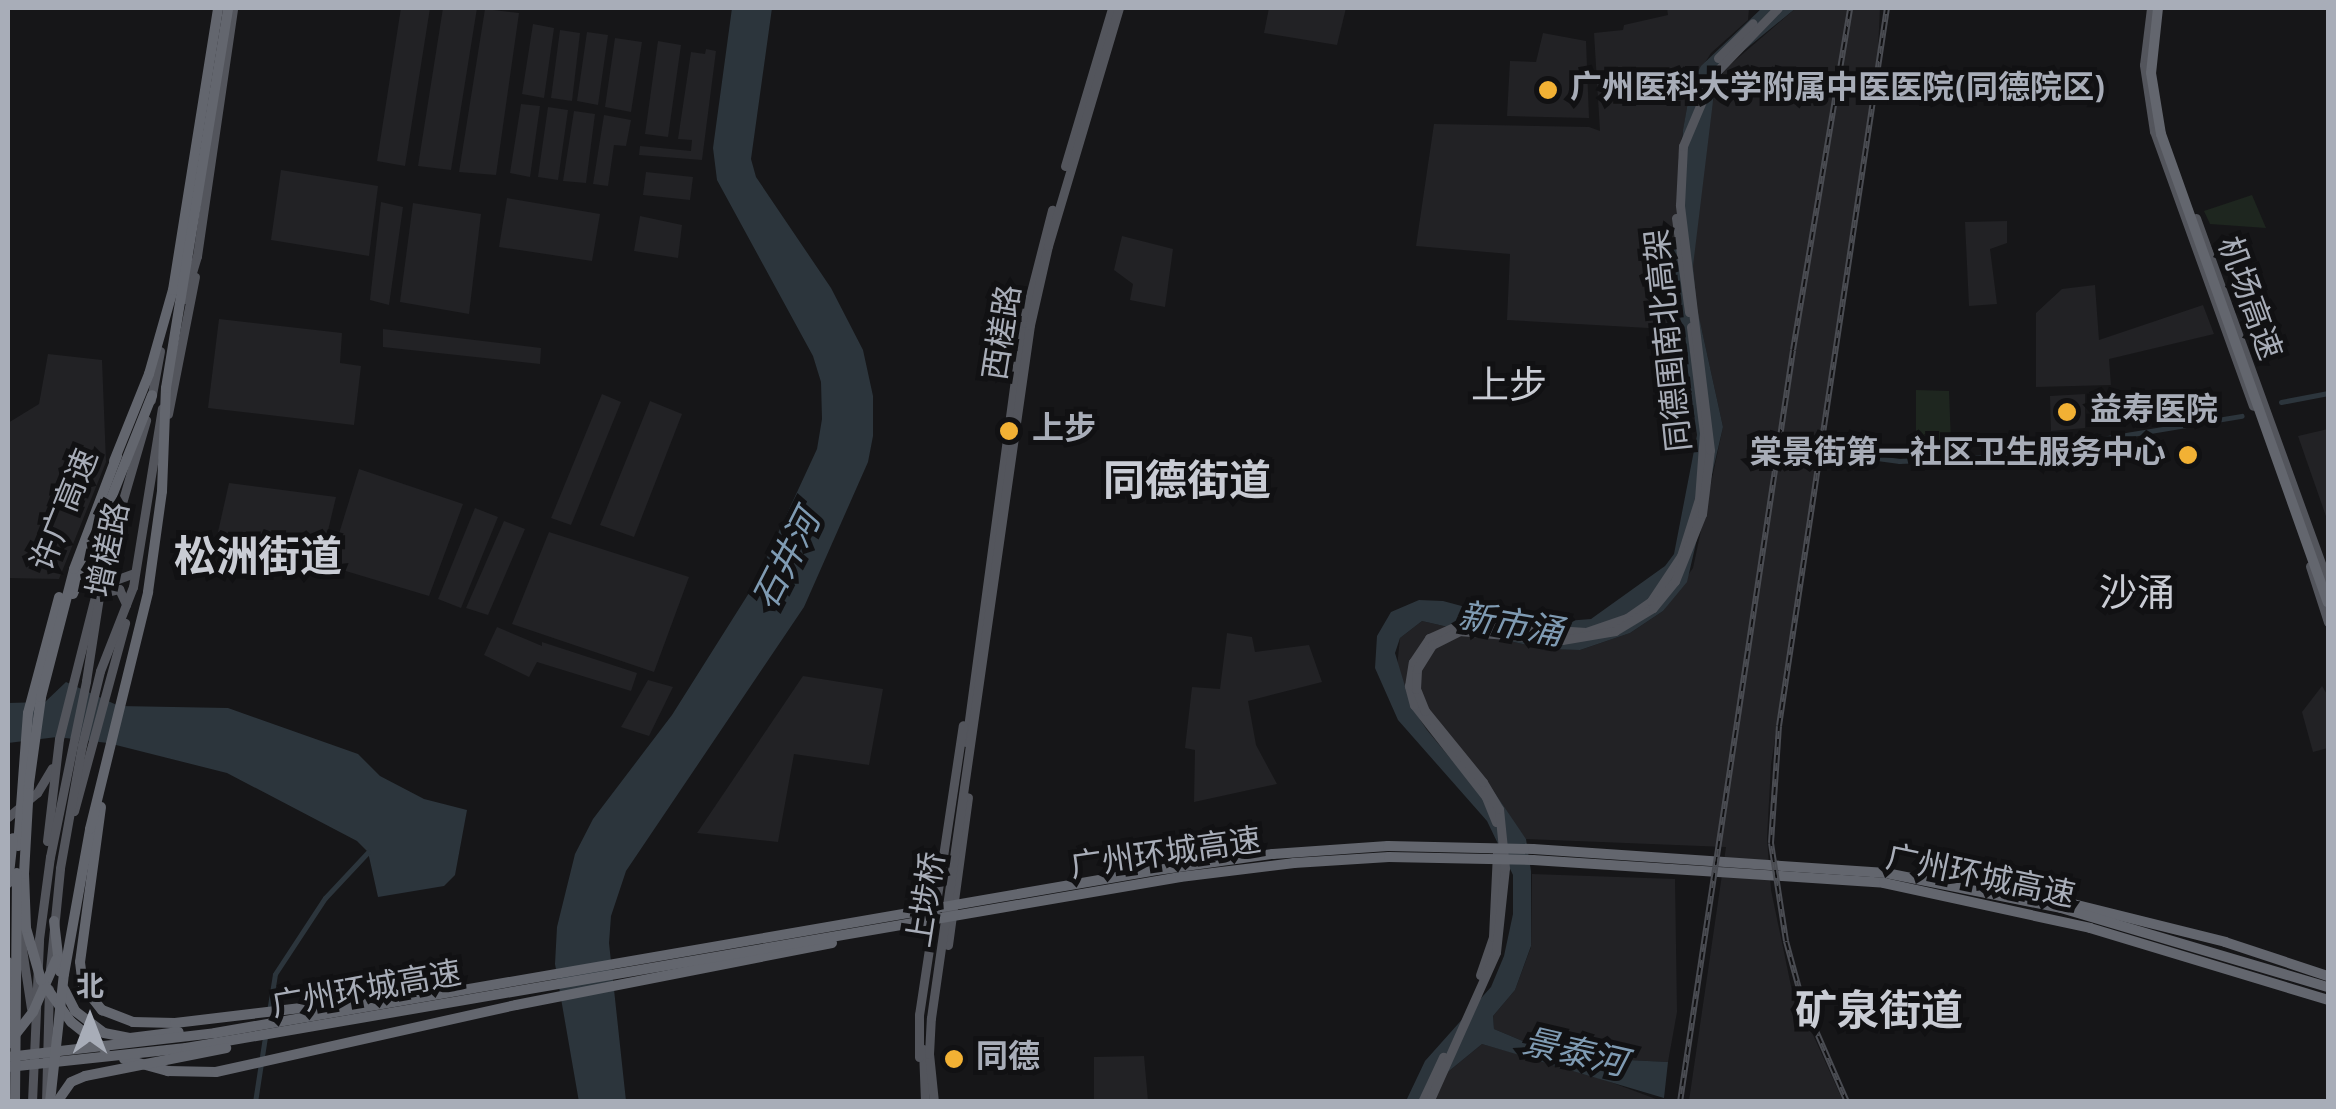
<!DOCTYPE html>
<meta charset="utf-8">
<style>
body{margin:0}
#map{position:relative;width:2336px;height:1109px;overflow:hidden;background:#161618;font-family:Overpass,"Noto Sans SC",sans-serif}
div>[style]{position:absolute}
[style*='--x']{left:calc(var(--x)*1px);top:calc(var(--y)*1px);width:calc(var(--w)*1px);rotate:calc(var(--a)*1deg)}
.built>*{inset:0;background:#222225}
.green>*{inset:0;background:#1e261f}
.water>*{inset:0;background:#2c353c}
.canal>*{height:5px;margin:-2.5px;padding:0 2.5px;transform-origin:2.5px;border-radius:2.5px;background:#2c353c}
.major>*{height:9px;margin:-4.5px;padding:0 4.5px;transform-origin:4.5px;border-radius:4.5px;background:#53555c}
.highway>*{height:10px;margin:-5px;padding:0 5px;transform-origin:5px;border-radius:5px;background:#63666e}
.rail>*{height:6px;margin-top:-3px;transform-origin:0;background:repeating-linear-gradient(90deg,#111113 0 8px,#4a4c52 0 16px);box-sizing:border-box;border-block:2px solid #4a4c52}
.dots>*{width:28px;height:28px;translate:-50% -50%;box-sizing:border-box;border:5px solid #111113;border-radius:50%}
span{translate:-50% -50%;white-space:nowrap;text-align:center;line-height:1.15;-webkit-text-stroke:10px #111113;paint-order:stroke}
.poi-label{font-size:32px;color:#a8adb8;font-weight:700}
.left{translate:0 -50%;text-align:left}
.right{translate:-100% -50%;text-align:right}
.street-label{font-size:32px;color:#a8adb8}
.water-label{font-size:35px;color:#7f9bb3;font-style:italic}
.quarter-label{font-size:38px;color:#c9ccd4}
.district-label{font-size:42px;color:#c9ccd4;font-weight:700}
.frame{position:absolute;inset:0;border:10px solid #a8adb8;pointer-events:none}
.north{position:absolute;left:40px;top:969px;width:100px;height:100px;-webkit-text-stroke:8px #111113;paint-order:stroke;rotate:0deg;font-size:28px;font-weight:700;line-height:40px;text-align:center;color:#a8adb8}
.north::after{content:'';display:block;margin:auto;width:35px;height:45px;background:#a8adb8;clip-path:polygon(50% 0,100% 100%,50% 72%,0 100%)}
</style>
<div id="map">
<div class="built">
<i style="clip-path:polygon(401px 8px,430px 8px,405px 166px,377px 161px)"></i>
<i style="clip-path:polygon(443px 8px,477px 8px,451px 170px,418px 166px)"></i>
<i style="clip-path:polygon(1269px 8px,1346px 8px,1337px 45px,1264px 33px)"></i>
<i style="clip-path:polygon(1667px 8px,1749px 8px,1748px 20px,1711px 53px,1691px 85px,1678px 160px,1713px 101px,1724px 70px,1796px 8px,1880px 8px,1878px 50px,1771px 765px,1767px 838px,1771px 890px,1791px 986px,1843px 1101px,1689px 1101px,1726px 847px,1526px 839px,1512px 821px,1479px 794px,1427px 730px,1411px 706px,1397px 667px,1400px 638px,1422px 621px,1545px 649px,1580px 650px,1630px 633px,1663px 611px,1693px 568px,1723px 427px,1702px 331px,1507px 320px,1510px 254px,1416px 246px,1434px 124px,1589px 127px,1600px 131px,1594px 33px,1623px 30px,1624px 25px,1668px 15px)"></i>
<i style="clip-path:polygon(485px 9px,519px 13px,496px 175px,459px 172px)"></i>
<i style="clip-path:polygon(533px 24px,554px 28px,544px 98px,522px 94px)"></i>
<i style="clip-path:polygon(560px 30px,580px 33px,572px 101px,551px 98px)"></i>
<i style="clip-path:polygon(587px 32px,608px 35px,598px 105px,577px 101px)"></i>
<i style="clip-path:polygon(1543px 33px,1586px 41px,1589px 118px,1507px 116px,1510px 61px,1536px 62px)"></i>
<i style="clip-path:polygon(615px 38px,642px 42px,631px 112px,605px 107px)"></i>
<i style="clip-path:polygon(658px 41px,681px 45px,668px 137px,645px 134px)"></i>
<i style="clip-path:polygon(706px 49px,716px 51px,702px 160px,639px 155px,640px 146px,691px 151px,692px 140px,678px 139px,691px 52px,705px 54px)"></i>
<i style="clip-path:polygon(521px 104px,540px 106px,530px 177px,510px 173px)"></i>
<i style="clip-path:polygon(548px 107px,568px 110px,558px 180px,538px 177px)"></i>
<i style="clip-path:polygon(574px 111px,595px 114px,586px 183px,563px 181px)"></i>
<i style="clip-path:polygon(604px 115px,631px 120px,626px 146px,614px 145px,608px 186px,593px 184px)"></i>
<i style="clip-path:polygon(281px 170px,378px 186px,369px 256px,271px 240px)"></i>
<i style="clip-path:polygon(646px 172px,693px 177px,690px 200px,643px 195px)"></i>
<i style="clip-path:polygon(507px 198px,600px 214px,592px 261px,499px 247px)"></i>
<i style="clip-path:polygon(381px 202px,403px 207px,389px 305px,370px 300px)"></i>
<i style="clip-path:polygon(413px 203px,481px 214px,469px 314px,400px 302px)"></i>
<i style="clip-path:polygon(640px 216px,682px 225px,678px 258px,634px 251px)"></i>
<i style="clip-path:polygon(2007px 221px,2007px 243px,1990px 249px,1997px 304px,1969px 306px,1965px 222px)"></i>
<i style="clip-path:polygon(1122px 236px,1173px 249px,1165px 307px,1130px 300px,1133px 284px,1114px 270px)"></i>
<i style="clip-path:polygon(2095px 285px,2099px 340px,2203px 305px,2214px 334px,2109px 359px,2111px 385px,2036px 387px,2036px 313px,2062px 289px)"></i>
<i style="clip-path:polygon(219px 319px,342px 333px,340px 363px,361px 366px,354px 425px,208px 408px)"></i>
<i style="clip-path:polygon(383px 329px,541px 348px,540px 364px,383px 347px)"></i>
<i style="clip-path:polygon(48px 354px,102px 360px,106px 462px,59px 579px,8px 578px,8px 423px,39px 404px)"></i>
<i style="clip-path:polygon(602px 394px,621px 402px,571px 525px,551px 518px)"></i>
<i style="clip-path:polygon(2085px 394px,2085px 428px,2051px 431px,2050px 396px)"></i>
<i style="clip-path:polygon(650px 401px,682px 414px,634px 537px,600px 525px)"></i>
<i style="clip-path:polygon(2328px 429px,2328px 522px,2298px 436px)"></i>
<i style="clip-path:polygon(359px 469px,463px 504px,429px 596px,329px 566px)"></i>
<i style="clip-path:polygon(229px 483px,336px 497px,320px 564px,218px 532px)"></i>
<i style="clip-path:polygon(475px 508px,498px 517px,461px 608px,438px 599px)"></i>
<i style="clip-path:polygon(504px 521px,525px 529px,488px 615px,466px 608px)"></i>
<i style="clip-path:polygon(549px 532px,689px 577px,654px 672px,512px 624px)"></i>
<i style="clip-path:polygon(497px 627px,542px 646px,542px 642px,637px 673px,631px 691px,537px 662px,529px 677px,484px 655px)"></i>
<i style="clip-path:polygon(1227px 633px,1252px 637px,1255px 652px,1309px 645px,1322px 682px,1248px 701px,1256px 745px,1277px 784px,1194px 802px,1195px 750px,1185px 748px,1192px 687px,1220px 689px)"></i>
<i style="clip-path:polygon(803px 676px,883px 689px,869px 765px,794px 754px,778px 842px,697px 833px)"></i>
<i style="clip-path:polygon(648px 680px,673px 687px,649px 736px,621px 727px)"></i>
<i style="clip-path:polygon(2322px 686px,2328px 696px,2328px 748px,2313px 752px,2302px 712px)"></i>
<i style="clip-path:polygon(1532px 874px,1675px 879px,1677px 1012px,1668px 1062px,1607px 1059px,1525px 1042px,1494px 1029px,1493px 1016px,1515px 990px,1531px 947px)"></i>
<i style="clip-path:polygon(1482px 1044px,1589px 1074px,1664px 1102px,1428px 1102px,1438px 1080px)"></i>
<i style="clip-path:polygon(1144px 1056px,1148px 1101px,1094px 1101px,1094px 1057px)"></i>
</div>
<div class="green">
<i style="clip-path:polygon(2252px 195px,2266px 228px,2210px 224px,2204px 211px)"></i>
<i style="clip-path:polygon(1916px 390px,1949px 391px,1951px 443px,1916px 443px)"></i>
</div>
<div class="water">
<i style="clip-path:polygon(732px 8px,772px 8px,751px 159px,756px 177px,831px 288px,863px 350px,873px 396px,873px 436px,868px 462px,804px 607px,626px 871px,611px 916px,609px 943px,626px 1101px,579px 1102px,555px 964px,557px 927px,575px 854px,593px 819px,672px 715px,754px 585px,817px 449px,822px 419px,821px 382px,813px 356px,717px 180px,713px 148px)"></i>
<i style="clip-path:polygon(1762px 8px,1796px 8px,1731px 61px,1717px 80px,1713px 101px,1693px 266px,1697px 308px,1723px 427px,1687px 582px,1663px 611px,1630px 633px,1580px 650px,1545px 649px,1422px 621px,1400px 638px,1395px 653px,1411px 706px,1427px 730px,1479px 793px,1490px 786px,1526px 839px,1531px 871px,1531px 946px,1515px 990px,1493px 1016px,1494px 1029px,1525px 1042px,1607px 1059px,1668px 1062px,1664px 1098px,1482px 1044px,1438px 1080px,1428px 1101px,1406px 1101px,1425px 1061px,1491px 987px,1504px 956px,1513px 914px,1513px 875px,1487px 821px,1398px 720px,1375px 668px,1377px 636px,1391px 612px,1419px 600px,1443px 601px,1529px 624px,1591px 619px,1665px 566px,1674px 554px,1697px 435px,1673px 267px,1683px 130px,1691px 85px,1701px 66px)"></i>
<i style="clip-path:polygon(66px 682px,119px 706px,228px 708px,358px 754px,380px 776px,424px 799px,467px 810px,455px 875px,444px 886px,378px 897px,368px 852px,357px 841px,227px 773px,108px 743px,57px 737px,8px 743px,8px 703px,45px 702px)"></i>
</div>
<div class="canal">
<i style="--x:2281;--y:402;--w:48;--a:-10.8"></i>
<i style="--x:1825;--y:451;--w:75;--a:7.7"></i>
<i style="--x:1899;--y:461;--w:94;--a:-2.4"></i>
<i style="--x:1993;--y:457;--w:252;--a:-9.4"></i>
<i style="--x:269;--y:1012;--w:38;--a:-81"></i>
<i style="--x:275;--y:974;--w:91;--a:-56.7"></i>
<i style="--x:325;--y:898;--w:63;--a:-46.9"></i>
<i style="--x:255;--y:1102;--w:66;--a:-81.3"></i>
</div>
<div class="major">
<i style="--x:2151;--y:8;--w:57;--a:97"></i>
<i style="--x:2144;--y:65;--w:67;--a:81.4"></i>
<i style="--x:2154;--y:131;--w:292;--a:70.2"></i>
<i style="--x:1718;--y:58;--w:49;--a:-45"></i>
<i style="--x:1065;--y:166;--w:165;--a:-73.4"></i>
<i style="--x:1676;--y:218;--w:95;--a:82.1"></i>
<i style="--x:2196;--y:218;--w:387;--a:70.1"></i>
<i style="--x:184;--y:299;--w:45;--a:-73.2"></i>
<i style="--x:197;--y:256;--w:251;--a:-81.7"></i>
<i style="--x:151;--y:400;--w:50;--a:-79.6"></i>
<i style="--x:168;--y:414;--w:140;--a:-78.9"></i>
<i style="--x:2310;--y:566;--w:59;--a:72.2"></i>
<i style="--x:104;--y:567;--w:17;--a:50"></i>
<i style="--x:115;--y:580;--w:20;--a:-20"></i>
<i style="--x:99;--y:594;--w:21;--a:-14"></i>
<i style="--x:119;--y:589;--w:17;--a:65"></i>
<i style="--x:966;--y:742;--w:423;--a:-82.3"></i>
<i style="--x:1023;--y:323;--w:117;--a:-75.6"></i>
<i style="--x:74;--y:811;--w:195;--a:-74.8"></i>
<i style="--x:8;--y:817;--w:38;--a:-40"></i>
<i style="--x:37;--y:793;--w:29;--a:-59"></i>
<i style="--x:1496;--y:822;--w:27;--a:-112"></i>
<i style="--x:1486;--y:797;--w:117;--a:-128"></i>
<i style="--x:1414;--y:705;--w:20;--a:-105"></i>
<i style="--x:1409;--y:686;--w:24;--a:-81"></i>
<i style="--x:1413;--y:662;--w:29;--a:-56"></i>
<i style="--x:1429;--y:638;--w:35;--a:-24"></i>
<i style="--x:1461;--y:624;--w:125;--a:3.7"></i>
<i style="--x:1586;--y:632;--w:43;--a:-18.9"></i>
<i style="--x:1627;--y:618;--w:29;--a:-35"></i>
<i style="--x:1651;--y:601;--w:54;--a:-56.3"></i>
<i style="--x:1681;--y:556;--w:60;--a:-72.5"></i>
<i style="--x:1699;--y:499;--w:66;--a:-85.7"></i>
<i style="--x:1704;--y:433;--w:107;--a:-97"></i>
<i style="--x:47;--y:841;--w:103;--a:-83.3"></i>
<i style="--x:59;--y:739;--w:146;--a:-75.8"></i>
<i style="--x:19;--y:929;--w:80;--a:81.4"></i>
<i style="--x:948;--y:945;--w:149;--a:-82.3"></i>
<i style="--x:50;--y:969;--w:101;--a:-84.3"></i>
<i style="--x:60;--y:868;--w:125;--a:-79.9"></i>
<i style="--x:82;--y:745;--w:76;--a:-76.3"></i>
<i style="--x:100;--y:671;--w:90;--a:-68.6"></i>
<i style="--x:133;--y:587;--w:181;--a:-80.8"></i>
<i style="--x:1480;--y:975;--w:40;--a:-71.1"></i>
<i style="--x:1493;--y:937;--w:84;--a:-87.3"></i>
<i style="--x:923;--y:1049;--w:53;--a:87.8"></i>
<i style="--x:919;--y:1057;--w:42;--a:-90"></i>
<i style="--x:919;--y:1015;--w:293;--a:-81.4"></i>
<i style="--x:32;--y:1102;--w:163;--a:-87.5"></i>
<i style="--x:39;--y:939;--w:83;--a:-82.4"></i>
<i style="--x:50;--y:857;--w:180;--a:-78.4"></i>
<i style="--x:86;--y:681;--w:117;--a:-81.2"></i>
<i style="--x:104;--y:565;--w:151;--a:-73.8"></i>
<i style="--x:46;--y:1102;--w:113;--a:-88.5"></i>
<i style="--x:934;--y:1102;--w:48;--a:-95.9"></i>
<i style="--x:929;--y:1054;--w:36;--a:-87"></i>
<i style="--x:931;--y:1018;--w:700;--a:-81.87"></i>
<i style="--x:1030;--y:325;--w:81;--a:-77.2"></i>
<i style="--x:1048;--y:246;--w:248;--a:-73.4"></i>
<i style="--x:1422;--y:1102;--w:50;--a:-65"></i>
<i style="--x:1429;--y:1102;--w:164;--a:-65.9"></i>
<i style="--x:1496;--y:952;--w:84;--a:-83.9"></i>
<i style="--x:1505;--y:868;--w:59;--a:-95.8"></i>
<i style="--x:1499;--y:809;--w:31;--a:-121"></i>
<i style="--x:1483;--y:782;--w:92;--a:-129.2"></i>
<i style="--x:1425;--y:711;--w:24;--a:-112"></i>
<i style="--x:1416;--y:689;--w:20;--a:-87"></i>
<i style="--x:1417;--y:669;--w:28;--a:-58"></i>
<i style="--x:1432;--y:645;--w:30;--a:-27"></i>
<i style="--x:1459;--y:631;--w:103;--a:5"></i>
<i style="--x:1562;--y:640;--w:54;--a:-9.6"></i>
<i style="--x:1615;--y:631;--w:44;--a:-31.2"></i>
<i style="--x:1653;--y:608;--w:35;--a:-51"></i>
<i style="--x:1675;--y:581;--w:72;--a:-68.1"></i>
<i style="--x:1702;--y:514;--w:64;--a:-82.9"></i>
<i style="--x:1710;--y:450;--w:247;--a:-97"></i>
<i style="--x:1680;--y:205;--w:59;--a:-87.1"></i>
<i style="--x:1683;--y:146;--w:77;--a:-67.1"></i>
<i style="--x:1713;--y:75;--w:93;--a:-45.9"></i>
</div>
<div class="highway">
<i style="--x:2158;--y:8;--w:65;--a:96.1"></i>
<i style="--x:2151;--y:73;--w:62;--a:80.7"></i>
<i style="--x:2161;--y:134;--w:497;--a:70.4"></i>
<i style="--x:114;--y:461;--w:94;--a:-68.1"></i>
<i style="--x:149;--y:374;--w:87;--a:-74.1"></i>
<i style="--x:173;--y:290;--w:286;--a:-80.9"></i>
<i style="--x:73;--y:594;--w:214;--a:-68.3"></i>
<i style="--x:101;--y:807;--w:156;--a:97.7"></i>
<i style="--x:80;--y:962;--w:24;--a:83"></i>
<i style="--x:83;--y:986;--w:31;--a:52"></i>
<i style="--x:102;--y:1010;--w:33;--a:21"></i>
<i style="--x:133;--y:1022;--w:42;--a:1.4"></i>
<i style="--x:175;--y:1023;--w:195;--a:-6.8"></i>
<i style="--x:18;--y:846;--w:133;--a:-85.7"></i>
<i style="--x:28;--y:713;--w:120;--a:-75"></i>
<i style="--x:8;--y:883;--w:45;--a:-83.7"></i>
<i style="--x:2041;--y:896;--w:190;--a:14"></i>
<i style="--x:2225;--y:942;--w:108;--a:18.3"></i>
<i style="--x:54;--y:921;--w:51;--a:83.3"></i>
<i style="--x:64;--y:989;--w:25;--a:63"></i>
<i style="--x:75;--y:1011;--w:36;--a:37"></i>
<i style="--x:104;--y:1033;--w:26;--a:11"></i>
<i style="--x:130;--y:1038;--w:49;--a:-7"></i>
<i style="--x:8;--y:1032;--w:70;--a:-90"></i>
<i style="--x:8;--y:1044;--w:41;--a:-52"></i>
<i style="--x:33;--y:1012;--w:57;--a:-66.1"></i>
<i style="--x:105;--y:1049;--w:43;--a:-141.5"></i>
<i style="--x:71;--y:1022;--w:52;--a:-125.5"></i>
<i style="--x:41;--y:980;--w:54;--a:-106.1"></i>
<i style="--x:26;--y:928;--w:54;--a:-92.1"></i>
<i style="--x:24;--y:874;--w:90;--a:-86.8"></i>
<i style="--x:29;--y:784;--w:88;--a:-82.1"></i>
<i style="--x:41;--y:697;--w:132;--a:-75.5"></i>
<i style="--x:74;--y:569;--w:121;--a:-69.2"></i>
<i style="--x:8;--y:1057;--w:208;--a:-6.6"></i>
<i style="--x:215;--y:1033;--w:956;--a:-9.82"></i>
<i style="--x:1157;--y:870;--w:117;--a:-7.9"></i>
<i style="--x:1273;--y:854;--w:115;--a:-4"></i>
<i style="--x:1388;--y:846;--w:145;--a:1.2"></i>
<i style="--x:1533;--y:849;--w:354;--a:3.9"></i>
<i style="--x:1886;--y:873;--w:178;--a:11.3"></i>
<i style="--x:2061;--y:908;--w:278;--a:16.5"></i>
<i style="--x:124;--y:1059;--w:46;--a:15.3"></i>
<i style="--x:168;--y:1071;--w:48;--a:1.2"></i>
<i style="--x:216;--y:1072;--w:307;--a:-12.6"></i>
<i style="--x:516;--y:1005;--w:322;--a:-11.1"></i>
<i style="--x:8;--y:1067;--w:179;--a:-6.1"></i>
<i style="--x:186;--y:1048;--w:1009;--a:-9.76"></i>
<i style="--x:1180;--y:877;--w:115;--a:-7"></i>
<i style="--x:1294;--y:863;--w:95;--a:-3.6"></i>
<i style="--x:1389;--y:857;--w:144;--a:1.2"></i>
<i style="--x:1533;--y:860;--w:352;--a:3.7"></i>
<i style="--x:1884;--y:883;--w:211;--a:12.3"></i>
<i style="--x:2090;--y:928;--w:249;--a:16.8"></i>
<i style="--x:15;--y:1102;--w:229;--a:-89.5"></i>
<i style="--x:50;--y:1102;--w:129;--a:-83.8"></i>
<i style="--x:64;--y:974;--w:147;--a:-79.8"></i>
<i style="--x:90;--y:829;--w:244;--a:-76.2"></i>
<i style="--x:148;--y:592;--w:102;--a:-82.1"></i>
<i style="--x:162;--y:491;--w:103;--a:-87.8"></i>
<i style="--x:166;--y:388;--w:385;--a:-80.7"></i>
<i style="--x:57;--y:1102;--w:24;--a:-55"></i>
<i style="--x:71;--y:1082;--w:15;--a:-23"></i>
<i style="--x:85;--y:1076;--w:144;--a:-11.2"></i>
</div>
<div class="rail">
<i style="--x:1680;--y:1102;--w:760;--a:-81.45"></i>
<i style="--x:1793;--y:350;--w:347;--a:-80.5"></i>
<i style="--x:1847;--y:1102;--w:116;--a:-113.5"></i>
<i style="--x:1801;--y:996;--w:57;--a:-105.3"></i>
<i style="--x:1786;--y:941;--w:99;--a:-98.7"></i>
<i style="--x:1771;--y:843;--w:117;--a:-86.1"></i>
<i style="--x:1779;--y:726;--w:726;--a:-81.45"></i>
</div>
<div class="dots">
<i style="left:1548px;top:90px;background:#f2b134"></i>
<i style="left:2067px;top:412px;background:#f2b134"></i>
<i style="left:1009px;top:431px;background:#f2b134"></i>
<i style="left:2188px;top:455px;background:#f2b134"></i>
<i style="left:954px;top:1059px;background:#f2b134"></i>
</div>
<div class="poi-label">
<span class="left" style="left:1570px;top:90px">广州医科大学附属中医医院(同德院区)</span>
<span class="left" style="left:2090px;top:412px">益寿医院</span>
<span class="left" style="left:1032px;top:431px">上步</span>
<span class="right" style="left:2166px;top:455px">棠景街第一社区卫生服务中心</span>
<span class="left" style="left:976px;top:1059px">同德</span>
</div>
<div class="street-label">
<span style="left:2247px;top:299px;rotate:70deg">机场高速</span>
<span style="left:1005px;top:333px;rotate:-81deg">西槎路</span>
<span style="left:1671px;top:340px;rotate:-96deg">同德围南北高架</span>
<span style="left:67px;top:511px;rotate:-68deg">许广高速</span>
<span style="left:111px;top:550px;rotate:-78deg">增槎路</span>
<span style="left:1166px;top:856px;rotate:-8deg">广州环城高速</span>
<span style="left:1980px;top:879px;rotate:12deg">广州环城高速</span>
<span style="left:929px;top:900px;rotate:-81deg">上埗桥</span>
<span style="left:367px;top:992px;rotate:-10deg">广州环城高速</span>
</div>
<div class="water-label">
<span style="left:789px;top:561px;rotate:-63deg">石井河</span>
<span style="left:1510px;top:627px;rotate:10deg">新市涌</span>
<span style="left:1574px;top:1055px;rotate:13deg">景泰河</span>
</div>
<div class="quarter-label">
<span style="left:1509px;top:389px">上步</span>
<span style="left:2137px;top:597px">沙涌</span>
</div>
<div class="district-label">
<span style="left:1187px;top:485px">同德街道</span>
<span style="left:258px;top:561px">松洲街道</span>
<span style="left:1879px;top:1015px">矿泉街道</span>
</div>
<div class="frame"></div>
<div class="north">北</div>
</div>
